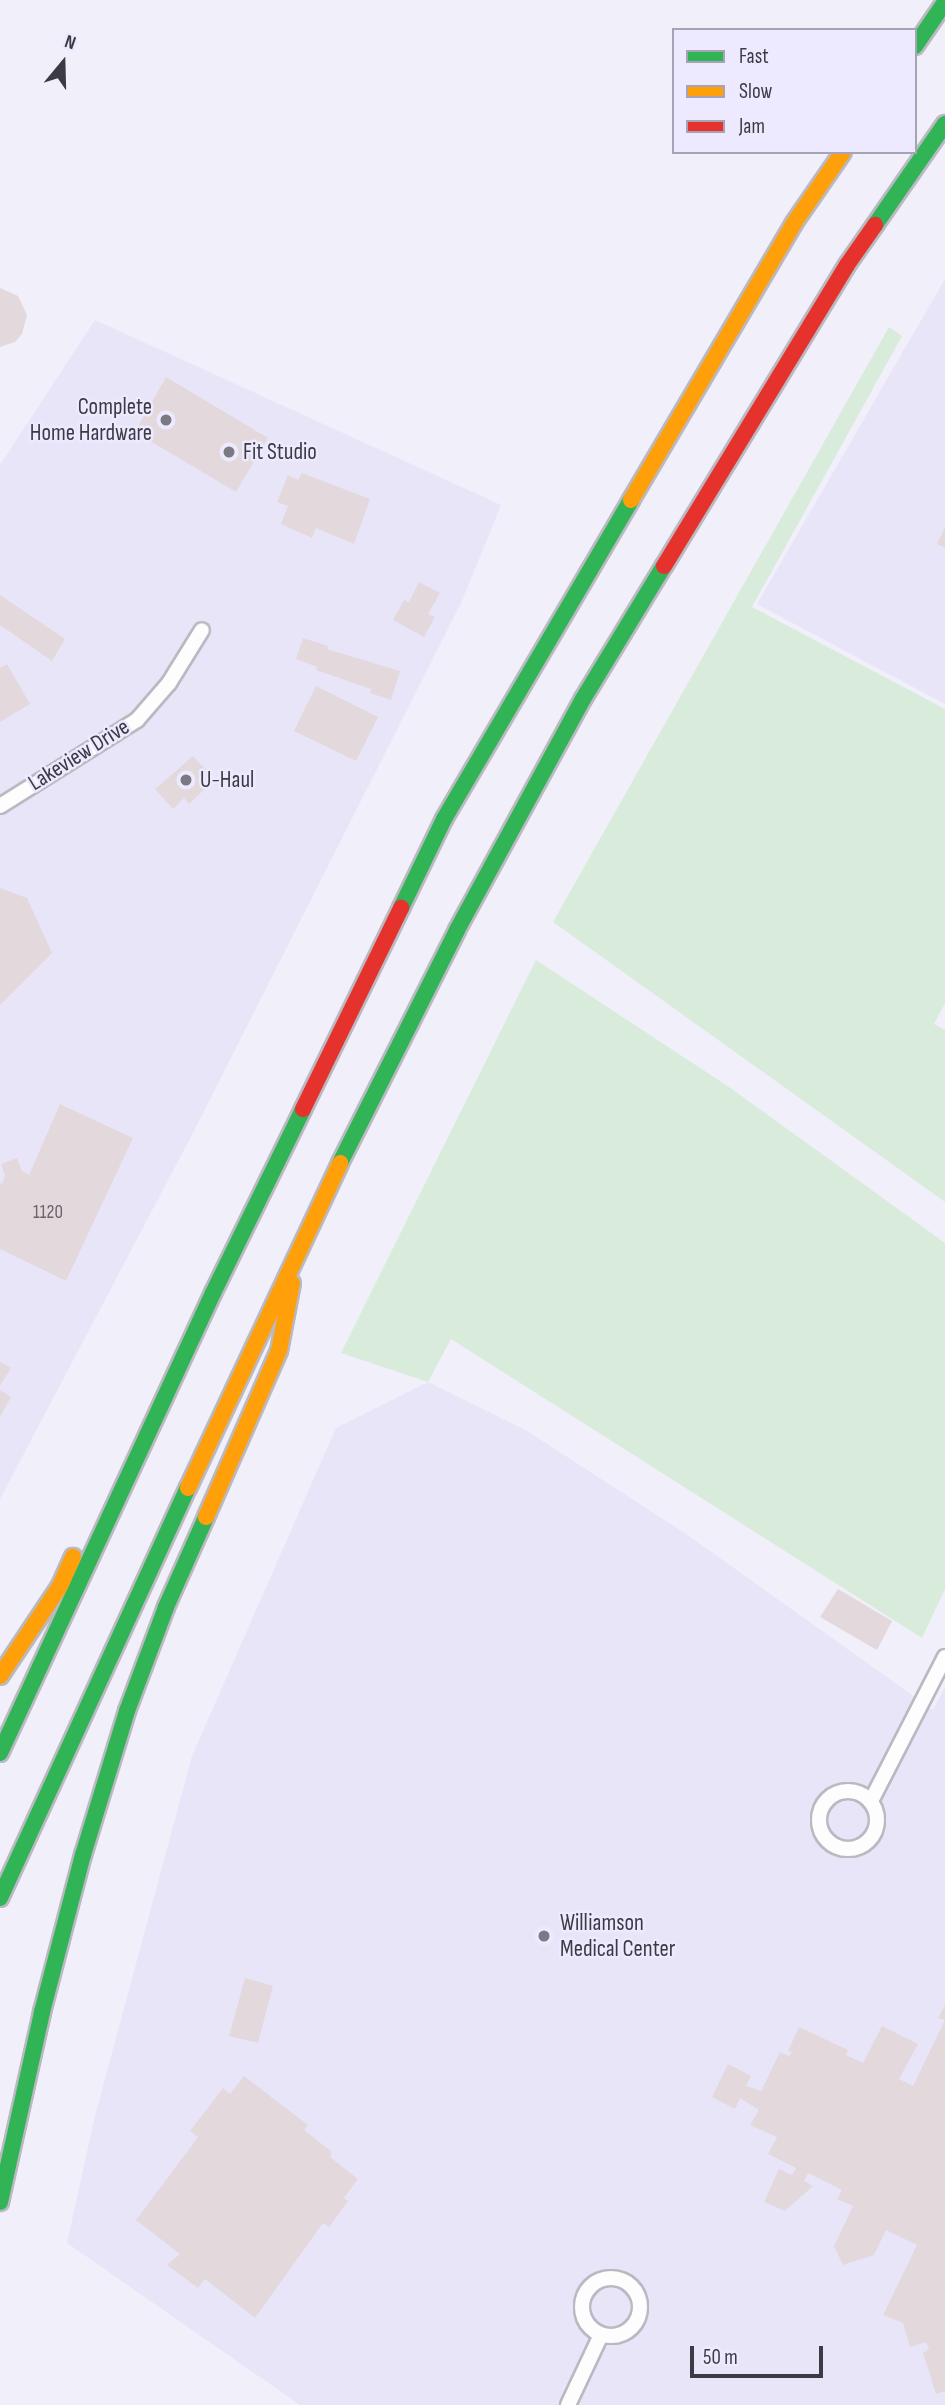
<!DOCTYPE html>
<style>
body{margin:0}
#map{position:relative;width:945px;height:2405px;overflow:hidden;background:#f0effa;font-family:"Sofia Sans Condensed",sans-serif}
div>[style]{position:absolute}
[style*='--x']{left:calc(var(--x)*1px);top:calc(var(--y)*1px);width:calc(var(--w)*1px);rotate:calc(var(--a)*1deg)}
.built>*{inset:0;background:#e8e5f9}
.green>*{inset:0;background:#d9ecdb}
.building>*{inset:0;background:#e3d9dd}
.roads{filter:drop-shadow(2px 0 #bab9c1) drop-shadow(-2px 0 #bab9c1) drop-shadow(0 2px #bab9c1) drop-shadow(0 -2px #bab9c1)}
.street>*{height:14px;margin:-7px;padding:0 7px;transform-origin:7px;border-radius:7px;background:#fdfdfe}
.street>.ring{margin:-7px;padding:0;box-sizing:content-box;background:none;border:14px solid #fdfdfe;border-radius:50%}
.fast>*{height:16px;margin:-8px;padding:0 8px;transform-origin:8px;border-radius:8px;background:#30b455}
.slow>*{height:16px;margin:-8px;padding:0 8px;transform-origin:8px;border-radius:8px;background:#ff9f0a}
.jam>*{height:16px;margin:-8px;padding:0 8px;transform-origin:8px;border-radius:8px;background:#e5322d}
.dots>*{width:19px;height:19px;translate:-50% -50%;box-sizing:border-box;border:4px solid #edeaff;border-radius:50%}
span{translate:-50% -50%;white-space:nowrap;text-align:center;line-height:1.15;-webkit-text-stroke:5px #edeaff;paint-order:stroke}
.number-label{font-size:19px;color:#68656c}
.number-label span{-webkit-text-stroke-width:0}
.poi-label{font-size:23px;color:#3c3b43}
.right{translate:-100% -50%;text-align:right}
.left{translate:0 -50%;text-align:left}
.street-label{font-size:23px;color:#3c3b43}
.legend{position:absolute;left:672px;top:28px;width:245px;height:126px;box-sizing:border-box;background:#edeaff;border:2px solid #a6a4b4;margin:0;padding:9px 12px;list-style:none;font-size:21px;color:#3c3b43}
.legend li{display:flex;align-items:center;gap:14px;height:35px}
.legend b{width:35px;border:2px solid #a6a4b4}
.north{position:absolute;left:28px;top:28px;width:70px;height:70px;-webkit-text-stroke:5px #edeaff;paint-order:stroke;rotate:19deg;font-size:19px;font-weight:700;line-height:28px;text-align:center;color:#3c3b43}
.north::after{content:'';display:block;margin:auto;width:24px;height:32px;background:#3c3b43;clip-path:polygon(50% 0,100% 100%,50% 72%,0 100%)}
.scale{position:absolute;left:690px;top:2346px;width:133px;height:32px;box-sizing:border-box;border:4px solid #3c3b43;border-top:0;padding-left:9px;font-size:21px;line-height:24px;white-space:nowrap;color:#3c3b43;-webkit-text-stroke:5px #edeaff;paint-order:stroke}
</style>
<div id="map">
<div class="built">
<i style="clip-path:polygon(945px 279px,945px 704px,757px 604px)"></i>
<i style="clip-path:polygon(95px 320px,501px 505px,461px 603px,195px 1129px,0 1499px,0 465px)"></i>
<i style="clip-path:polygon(428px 1382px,527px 1431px,686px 1534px,933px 1710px,945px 1687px,945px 2405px,300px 2405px,67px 2243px,95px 2116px,192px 1756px,336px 1428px)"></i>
</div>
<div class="green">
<i style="clip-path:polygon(889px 327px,902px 336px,752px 607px,945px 709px,945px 1003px,934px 1024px,945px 1030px,945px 1202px,553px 922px)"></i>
<i style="clip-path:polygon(536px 960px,729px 1087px,945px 1243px,945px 1589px,922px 1638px,451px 1339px,428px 1382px,341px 1353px)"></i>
</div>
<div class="building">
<i style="clip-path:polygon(0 288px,18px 296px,27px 315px,22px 334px,15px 342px,0 347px)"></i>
<i style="clip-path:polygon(166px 377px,268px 438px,236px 492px,135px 432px)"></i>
<i style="clip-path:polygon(302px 473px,370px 499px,354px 544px,316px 528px,312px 538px,281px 524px,288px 506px,277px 502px,288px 475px,298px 480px)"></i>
<i style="clip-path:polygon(945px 527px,945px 548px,937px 544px)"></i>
<i style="clip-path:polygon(419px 582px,440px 593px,428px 614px,435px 617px,424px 637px,393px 620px,404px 600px,409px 602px)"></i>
<i style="clip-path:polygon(0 595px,65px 639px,52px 661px,0 625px)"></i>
<i style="clip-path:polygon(303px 638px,328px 646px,327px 649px,400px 671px,391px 700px,370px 693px,371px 689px,316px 670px,317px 667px,296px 659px)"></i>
<i style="clip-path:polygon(7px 664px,30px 704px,0 722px,0 668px)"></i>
<i style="clip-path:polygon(316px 686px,378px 717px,356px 761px,294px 731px)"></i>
<i style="clip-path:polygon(193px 756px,211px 775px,204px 782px,208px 786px,189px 804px,184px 798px,173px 809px,155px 789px)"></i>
<i style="clip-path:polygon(0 888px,27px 898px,52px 953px,0 1005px)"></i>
<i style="clip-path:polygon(60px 1104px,133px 1138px,66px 1281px,0 1249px,0 1183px,2px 1184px,5px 1176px,1px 1164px,17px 1158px,22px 1171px,29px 1175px)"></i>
<i style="clip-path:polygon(0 1362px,11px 1368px,0 1386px)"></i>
<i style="clip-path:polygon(0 1390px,11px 1397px,0 1417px)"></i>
<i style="clip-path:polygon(838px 1589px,892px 1621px,877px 1650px,820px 1617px)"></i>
<i style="clip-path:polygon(245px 1978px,273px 1986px,258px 2043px,229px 2036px)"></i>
<i style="clip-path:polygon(945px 2005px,945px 2391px,936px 2394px,923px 2353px,929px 2349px,926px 2342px,910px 2347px,903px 2323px,883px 2315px,917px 2245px,886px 2230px,874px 2255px,843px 2265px,834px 2246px,853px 2206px,837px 2199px,842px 2190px,808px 2173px,804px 2181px,813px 2186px,785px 2211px,764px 2202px,779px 2169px,792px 2175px,796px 2168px,768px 2154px,777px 2137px,750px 2125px,759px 2110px,740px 2098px,735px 2109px,712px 2097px,728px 2064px,751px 2076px,746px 2086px,761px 2091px,780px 2052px,789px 2056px,792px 2052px,788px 2051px,799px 2027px,848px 2050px,846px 2055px,863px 2063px,882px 2026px,918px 2044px,899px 2079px,913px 2086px,945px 2020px,938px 2018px)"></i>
<i style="clip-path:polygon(244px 2076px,308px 2125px,304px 2130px,332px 2152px,330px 2157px,358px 2179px,344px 2198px,348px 2201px,329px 2227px,323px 2223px,255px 2318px,205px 2279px,198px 2288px,167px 2265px,180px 2254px,136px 2220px,198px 2137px,190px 2131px,223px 2088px,230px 2094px)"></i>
</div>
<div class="roads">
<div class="street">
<i style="--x:0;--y:806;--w:162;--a:-32.1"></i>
<i style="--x:137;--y:720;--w:49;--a:-49.1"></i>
<i style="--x:169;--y:683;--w:62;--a:-58.1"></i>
<i class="ring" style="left:819px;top:1791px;width:44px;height:44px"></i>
<i style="--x:871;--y:1801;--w:162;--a:-62.8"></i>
<i class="ring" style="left:582px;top:2278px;width:44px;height:44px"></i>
<i style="--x:568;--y:2405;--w:77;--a:-64.8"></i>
</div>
<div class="fast">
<i style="--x:915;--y:46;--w:53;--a:-55.7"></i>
<i style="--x:875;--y:225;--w:123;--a:-55.3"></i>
<i style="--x:401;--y:908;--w:99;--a:-64.2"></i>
<i style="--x:444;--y:819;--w:370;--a:-59.6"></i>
<i style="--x:340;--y:1163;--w:261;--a:-63.3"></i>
<i style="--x:457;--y:930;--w:263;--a:-61.4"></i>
<i style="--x:583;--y:699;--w:156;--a:-58.7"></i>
<i style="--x:0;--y:1753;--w:507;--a:-65.15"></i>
<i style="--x:213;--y:1293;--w:205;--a:-63.9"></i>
<i style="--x:0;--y:1898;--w:451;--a:-65.4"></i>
<i style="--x:0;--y:2202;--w:195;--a:-77.5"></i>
<i style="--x:42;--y:2012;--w:162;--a:-75.4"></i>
<i style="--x:83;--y:1855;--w:151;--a:-73"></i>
<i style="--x:127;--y:1711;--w:111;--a:-69.4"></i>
<i style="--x:166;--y:1607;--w:98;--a:-66"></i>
</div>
<div class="slow">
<i style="--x:631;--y:500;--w:321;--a:-59.5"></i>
<i style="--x:794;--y:223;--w:86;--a:-55.4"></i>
<i style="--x:188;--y:1488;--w:359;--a:-64.9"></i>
<i style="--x:206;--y:1517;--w:181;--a:-66.3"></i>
<i style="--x:279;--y:1351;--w:69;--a:-79.2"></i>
<i style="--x:0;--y:1676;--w:108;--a:-56.3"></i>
<i style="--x:60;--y:1586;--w:32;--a:-66"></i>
</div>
<div class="jam">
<i style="--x:664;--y:566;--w:352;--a:-58.7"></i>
<i style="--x:847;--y:265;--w:49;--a:-55"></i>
<i style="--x:303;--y:1109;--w:224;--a:-64"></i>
</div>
</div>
<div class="dots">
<i style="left:166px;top:420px;background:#7b7a83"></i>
<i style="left:229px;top:452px;background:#7b7a83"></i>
<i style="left:186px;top:780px;background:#7b7a83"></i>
<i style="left:544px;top:1936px;background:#7b7a83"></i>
</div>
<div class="number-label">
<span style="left:48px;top:1213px">1120</span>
</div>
<div class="poi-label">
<span class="right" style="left:152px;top:420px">Complete<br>Home Hardware</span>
<span class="left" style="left:243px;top:452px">Fit Studio</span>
<span class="left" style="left:200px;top:780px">U-Haul</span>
<span class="left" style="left:560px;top:1936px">Williamson<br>Medical Center</span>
</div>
<div class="street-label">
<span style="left:79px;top:755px;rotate:-32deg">Lakeview Drive</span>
</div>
<ul class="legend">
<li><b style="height:9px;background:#30b455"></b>Fast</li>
<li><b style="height:9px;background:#ff9f0a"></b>Slow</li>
<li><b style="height:9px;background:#e5322d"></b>Jam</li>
</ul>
<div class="north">N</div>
<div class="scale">50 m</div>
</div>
